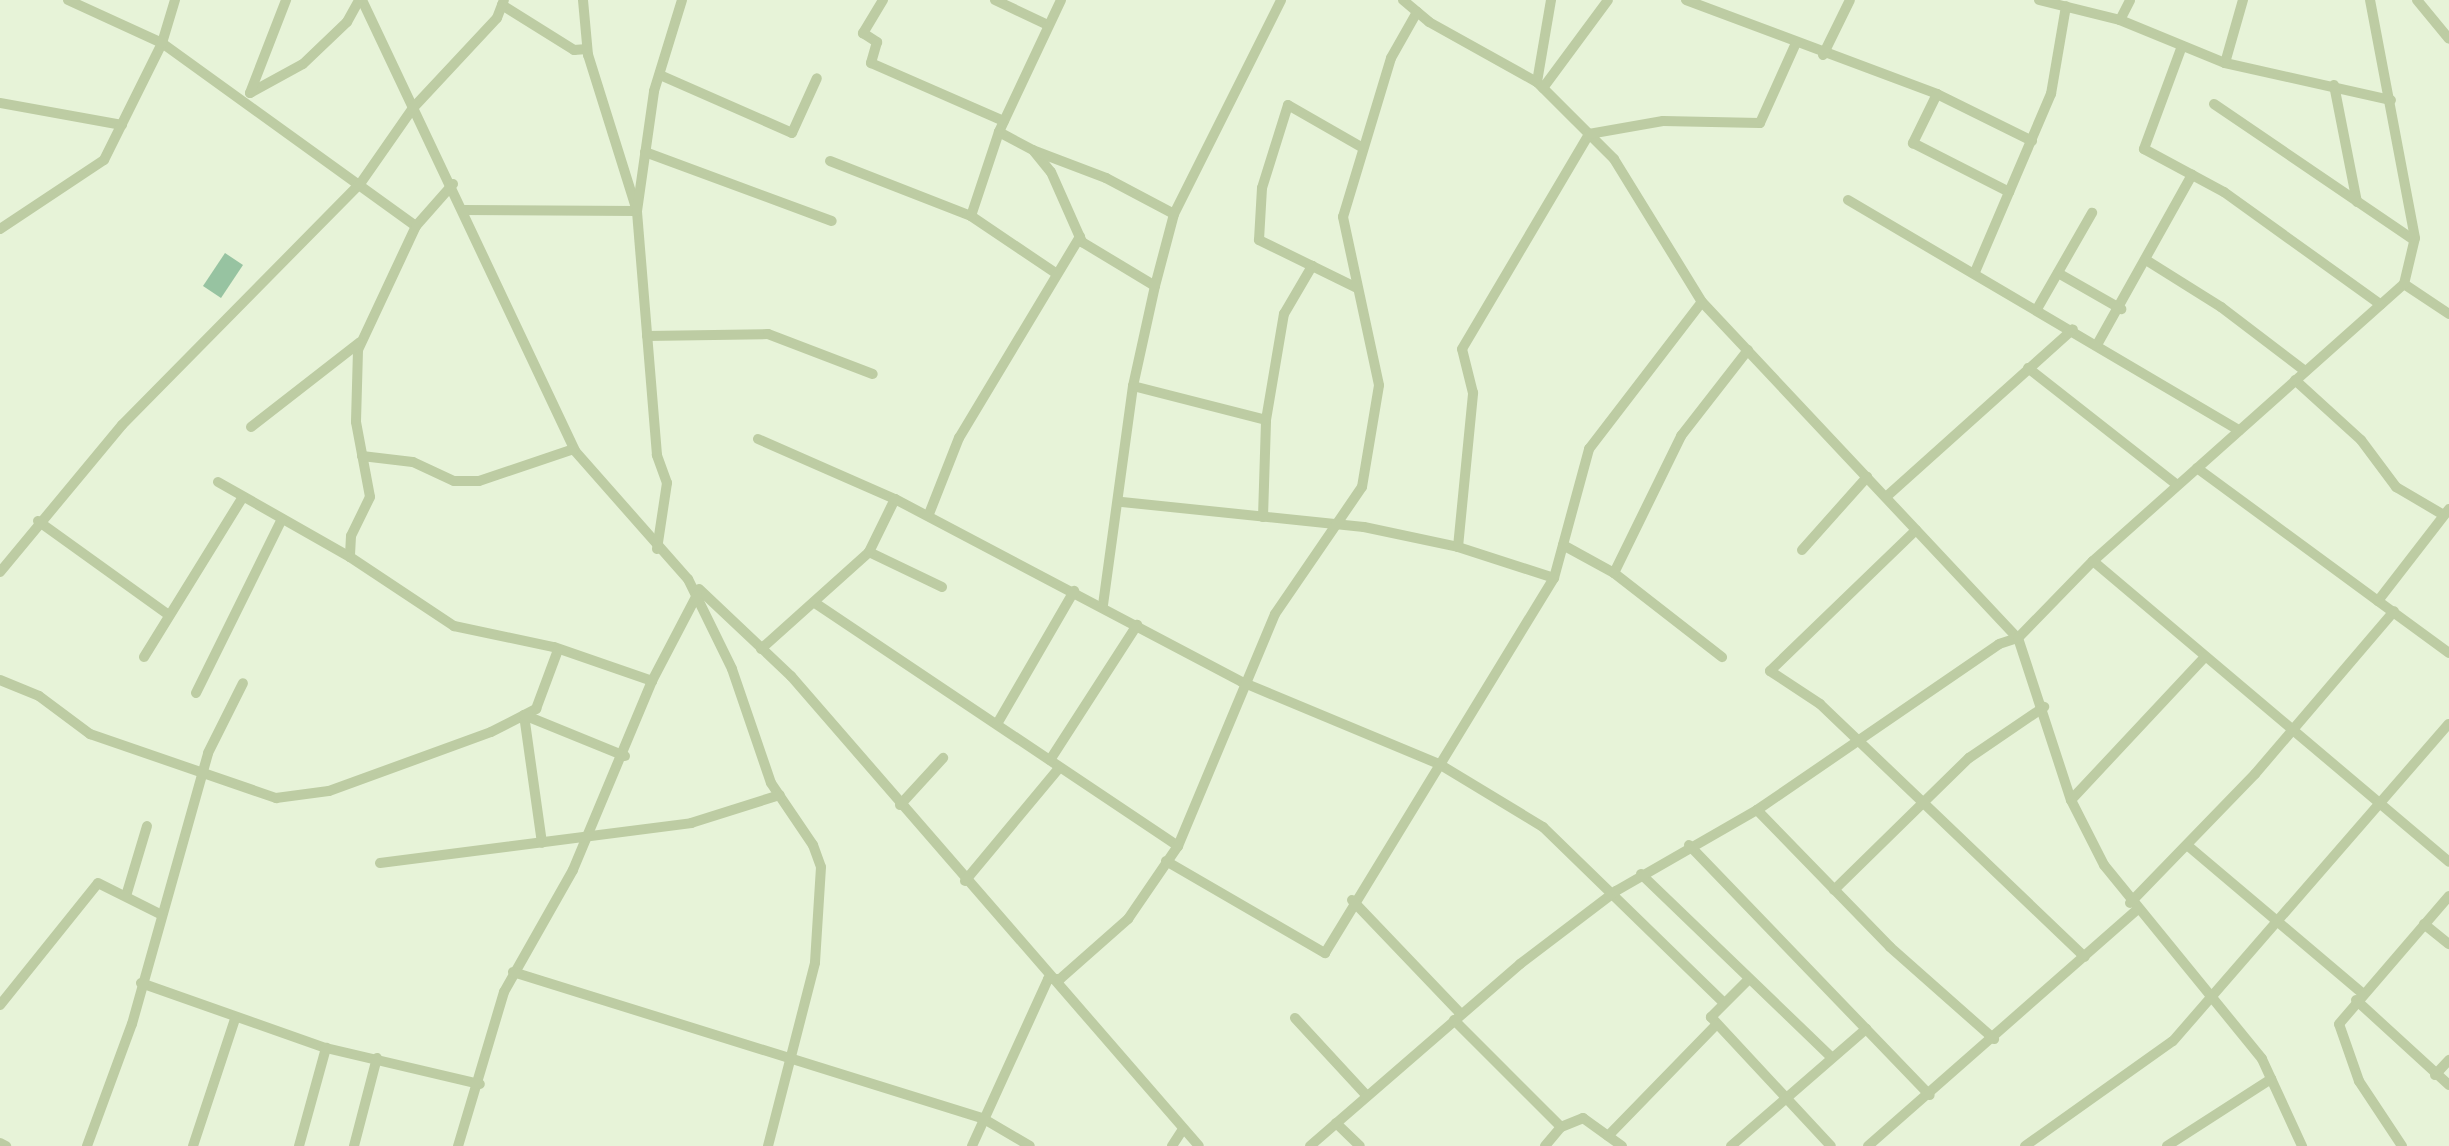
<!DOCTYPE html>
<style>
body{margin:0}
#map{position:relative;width:2449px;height:1146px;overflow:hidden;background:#e7f3d8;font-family:"DejaVu Sans",sans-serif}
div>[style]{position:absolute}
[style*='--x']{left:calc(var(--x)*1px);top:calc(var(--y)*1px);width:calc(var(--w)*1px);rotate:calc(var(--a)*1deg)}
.green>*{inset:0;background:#97c3a1}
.street>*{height:10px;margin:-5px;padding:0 5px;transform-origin:5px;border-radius:5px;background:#bdcca3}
span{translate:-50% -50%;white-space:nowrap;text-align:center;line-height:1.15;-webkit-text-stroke:9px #f1fbe4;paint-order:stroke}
</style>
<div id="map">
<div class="green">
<i style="clip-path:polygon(225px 253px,243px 265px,221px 298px,203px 286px)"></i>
</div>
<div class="street">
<i style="--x:68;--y:0;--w:103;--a:24.6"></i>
<i style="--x:162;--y:43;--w:313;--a:35.8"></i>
<i style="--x:416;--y:226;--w:137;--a:115.1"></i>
<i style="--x:358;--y:350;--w:72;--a:91.6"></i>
<i style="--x:356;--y:422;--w:76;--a:79.4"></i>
<i style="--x:370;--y:497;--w:43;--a:116"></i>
<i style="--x:351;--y:536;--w:21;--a:93"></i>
<i style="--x:350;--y:557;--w:125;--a:33.6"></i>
<i style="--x:454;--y:626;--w:102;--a:11.9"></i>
<i style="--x:554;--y:647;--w:104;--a:19.1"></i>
<i style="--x:652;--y:681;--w:205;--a:112.7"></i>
<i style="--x:573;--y:870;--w:140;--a:119.5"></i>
<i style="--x:504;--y:992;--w:161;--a:106.6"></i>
<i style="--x:362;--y:0;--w:499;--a:64.7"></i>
<i style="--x:575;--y:451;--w:171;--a:48.6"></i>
<i style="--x:688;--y:579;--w:100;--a:63.9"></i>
<i style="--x:732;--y:669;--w:120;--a:71.1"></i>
<i style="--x:771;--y:783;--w:75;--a:55.9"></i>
<i style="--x:813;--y:845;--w:23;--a:70"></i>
<i style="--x:821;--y:867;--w:96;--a:93.6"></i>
<i style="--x:815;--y:963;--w:189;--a:104.4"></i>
<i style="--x:883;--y:0;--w:39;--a:121"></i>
<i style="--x:863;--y:33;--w:17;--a:33"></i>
<i style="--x:877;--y:42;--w:22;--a:106"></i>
<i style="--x:871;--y:63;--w:145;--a:23.6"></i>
<i style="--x:995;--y:0;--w:59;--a:25.3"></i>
<i style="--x:1061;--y:0;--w:146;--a:115.2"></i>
<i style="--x:999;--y:132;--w:38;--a:28"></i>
<i style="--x:1033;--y:150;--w:28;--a:51"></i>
<i style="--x:1051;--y:172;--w:77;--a:66.1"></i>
<i style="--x:1082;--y:242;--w:85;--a:31.1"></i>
<i style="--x:1155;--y:286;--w:102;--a:102.4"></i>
<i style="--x:1133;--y:386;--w:222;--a:97.8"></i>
<i style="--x:1403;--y:0;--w:34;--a:40"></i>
<i style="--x:1429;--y:22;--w:124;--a:29.1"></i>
<i style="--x:1537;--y:82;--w:109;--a:45"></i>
<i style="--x:1614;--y:159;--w:168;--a:58.4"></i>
<i style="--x:1702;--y:302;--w:461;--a:46.8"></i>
<i style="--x:2018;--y:638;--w:170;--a:71.9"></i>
<i style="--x:2071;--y:800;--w:73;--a:63.1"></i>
<i style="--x:2104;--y:865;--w:250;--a:50.8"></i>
<i style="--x:2262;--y:1059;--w:96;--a:65.3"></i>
<i style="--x:1686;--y:0;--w:268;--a:20.5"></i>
<i style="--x:1937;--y:94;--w:106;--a:26.3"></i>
<i style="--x:2039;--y:0;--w:83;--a:13.9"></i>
<i style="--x:2120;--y:20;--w:113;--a:22.3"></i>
<i style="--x:2225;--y:63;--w:170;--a:12.6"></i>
<i style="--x:2417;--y:0;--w:50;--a:50.6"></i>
<i style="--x:502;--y:5;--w:85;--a:32"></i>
<i style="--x:574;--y:50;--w:13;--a:-4"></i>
<i style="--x:2120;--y:20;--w:22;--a:-63"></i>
<i style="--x:2182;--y:46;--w:110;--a:110.3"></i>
<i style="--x:2144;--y:149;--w:91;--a:28.3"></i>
<i style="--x:2224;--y:192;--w:193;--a:35.7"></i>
<i style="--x:1823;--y:55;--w:61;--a:-63.9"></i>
<i style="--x:2225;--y:63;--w:66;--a:-74.1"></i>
<i style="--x:660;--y:75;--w:144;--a:23.7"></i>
<i style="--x:792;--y:133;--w:60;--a:-65.6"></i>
<i style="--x:1537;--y:82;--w:83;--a:-80.3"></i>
<i style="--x:2334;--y:85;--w:119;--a:78.9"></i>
<i style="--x:1543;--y:88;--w:109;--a:-53.5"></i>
<i style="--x:250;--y:93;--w:60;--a:-28.7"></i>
<i style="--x:303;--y:64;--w:61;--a:-43.7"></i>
<i style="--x:347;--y:22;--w:25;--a:-61"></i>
<i style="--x:250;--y:93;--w:100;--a:-68.8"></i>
<i style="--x:1937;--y:94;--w:55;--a:116.1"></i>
<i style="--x:1913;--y:143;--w:108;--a:27"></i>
<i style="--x:0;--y:103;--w:124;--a:10.2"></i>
<i style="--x:2214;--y:104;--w:242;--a:34.2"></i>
<i style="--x:1035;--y:151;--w:76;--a:20.8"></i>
<i style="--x:1106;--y:178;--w:77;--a:27.9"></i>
<i style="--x:645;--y:152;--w:199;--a:20.3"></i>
<i style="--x:830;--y:161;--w:151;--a:21.3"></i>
<i style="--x:971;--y:216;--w:100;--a:34"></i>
<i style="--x:1848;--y:200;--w:454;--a:30.5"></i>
<i style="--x:462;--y:210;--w:175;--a:0.3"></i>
<i style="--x:637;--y:211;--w:164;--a:-107.4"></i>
<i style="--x:588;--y:55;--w:55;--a:-95.2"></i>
<i style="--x:971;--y:216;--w:89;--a:-71.6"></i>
<i style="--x:416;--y:226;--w:56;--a:-48.6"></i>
<i style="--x:0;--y:229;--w:125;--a:-33.6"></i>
<i style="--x:104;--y:160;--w:131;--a:-63.6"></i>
<i style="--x:162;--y:43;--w:45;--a:-73.2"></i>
<i style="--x:2146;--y:260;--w:89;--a:32.1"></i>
<i style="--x:2221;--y:307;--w:106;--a:37.3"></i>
<i style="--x:1975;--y:272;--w:194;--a:-66.9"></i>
<i style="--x:2051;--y:94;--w:89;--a:-80.3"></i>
<i style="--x:2058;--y:273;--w:73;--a:29.7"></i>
<i style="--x:2404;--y:284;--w:54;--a:33.7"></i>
<i style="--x:1155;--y:286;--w:74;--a:-75.2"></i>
<i style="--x:1174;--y:214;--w:239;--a:-63.4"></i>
<i style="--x:1355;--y:287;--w:107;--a:-153.9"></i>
<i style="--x:1259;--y:240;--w:52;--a:-86.7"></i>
<i style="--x:1262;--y:188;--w:87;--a:-72.6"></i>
<i style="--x:1288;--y:105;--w:86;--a:29.8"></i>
<i style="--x:2037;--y:309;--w:111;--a:-60.2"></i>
<i style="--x:647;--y:336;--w:121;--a:-0.9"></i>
<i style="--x:768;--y:334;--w:112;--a:20.9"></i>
<i style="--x:2098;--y:343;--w:193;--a:-60.8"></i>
<i style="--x:2028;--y:368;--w:189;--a:38.1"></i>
<i style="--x:2295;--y:380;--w:89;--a:42.3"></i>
<i style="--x:2361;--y:440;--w:59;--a:53.3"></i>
<i style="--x:2396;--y:487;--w:53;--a:30.4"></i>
<i style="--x:1133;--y:386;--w:137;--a:14.3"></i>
<i style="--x:251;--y:427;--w:138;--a:-37.9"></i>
<i style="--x:758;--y:439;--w:150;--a:23.7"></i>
<i style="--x:362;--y:456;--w:51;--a:6.7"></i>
<i style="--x:413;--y:462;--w:45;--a:24.9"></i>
<i style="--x:454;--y:481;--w:25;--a:0"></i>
<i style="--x:479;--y:481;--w:100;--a:-18.6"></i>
<i style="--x:2197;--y:468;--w:225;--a:36.3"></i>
<i style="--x:218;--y:482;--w:152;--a:29.6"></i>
<i style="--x:1886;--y:497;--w:251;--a:-41.9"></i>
<i style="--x:1122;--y:502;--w:243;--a:5.9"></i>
<i style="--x:1364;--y:527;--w:96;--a:12"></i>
<i style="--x:1458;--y:547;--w:101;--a:17.9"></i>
<i style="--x:2449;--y:509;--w:116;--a:127.7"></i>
<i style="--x:2378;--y:601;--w:88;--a:36.2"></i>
<i style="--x:929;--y:514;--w:82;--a:-68.5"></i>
<i style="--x:959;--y:438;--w:235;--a:-59"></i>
<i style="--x:1263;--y:517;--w:97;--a:-88.2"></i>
<i style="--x:1266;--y:420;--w:108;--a:-80.4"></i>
<i style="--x:1284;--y:314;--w:56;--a:-59.7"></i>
<i style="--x:38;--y:521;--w:161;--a:35.7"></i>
<i style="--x:1916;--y:530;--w:203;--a:136"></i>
<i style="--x:1770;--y:671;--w:60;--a:33.4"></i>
<i style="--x:1820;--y:704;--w:366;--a:43.7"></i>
<i style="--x:1563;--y:545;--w:58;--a:28.8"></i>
<i style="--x:1614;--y:573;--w:137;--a:37.9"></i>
<i style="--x:1458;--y:547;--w:155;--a:-84.4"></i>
<i style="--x:1473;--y:393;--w:45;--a:-104"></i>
<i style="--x:1462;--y:349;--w:250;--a:-59.4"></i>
<i style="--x:1589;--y:134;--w:75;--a:-10"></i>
<i style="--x:1663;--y:121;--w:97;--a:1.2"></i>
<i style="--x:1760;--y:123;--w:85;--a:-65.8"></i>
<i style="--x:657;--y:549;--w:67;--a:-81.4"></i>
<i style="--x:667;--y:483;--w:30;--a:-110"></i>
<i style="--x:657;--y:455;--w:245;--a:-94.7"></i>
<i style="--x:637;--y:211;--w:121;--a:-81.9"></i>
<i style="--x:654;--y:91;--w:95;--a:-72.9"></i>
<i style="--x:1802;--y:550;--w:98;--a:-48.3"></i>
<i style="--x:869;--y:552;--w:81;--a:25.6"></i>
<i style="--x:2093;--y:561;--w:466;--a:40.2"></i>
<i style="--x:0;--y:572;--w:191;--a:-50.3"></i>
<i style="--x:122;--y:425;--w:339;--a:-45.4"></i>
<i style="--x:360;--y:184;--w:93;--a:-55.1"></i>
<i style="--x:413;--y:108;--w:123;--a:-47"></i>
<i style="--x:497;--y:18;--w:19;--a:-69"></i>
<i style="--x:1614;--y:573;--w:153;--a:-63.9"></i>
<i style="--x:1681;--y:436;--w:109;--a:-52.1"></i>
<i style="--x:699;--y:589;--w:127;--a:43.4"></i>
<i style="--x:791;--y:676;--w:622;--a:49.04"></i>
<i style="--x:815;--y:603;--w:437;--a:33.8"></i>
<i style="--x:761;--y:649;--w:145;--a:-41.9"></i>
<i style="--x:869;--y:552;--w:59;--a:-63.9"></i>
<i style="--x:895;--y:499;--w:392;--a:27.8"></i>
<i style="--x:1242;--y:682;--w:213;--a:22.6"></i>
<i style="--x:1439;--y:764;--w:122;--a:31.2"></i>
<i style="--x:1543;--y:827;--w:252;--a:44.2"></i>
<i style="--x:144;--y:657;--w:188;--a:-58.3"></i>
<i style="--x:0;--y:680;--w:42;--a:22.3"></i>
<i style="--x:39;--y:696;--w:64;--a:36.7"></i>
<i style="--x:90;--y:734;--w:197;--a:19"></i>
<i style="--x:276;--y:798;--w:53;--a:-7.5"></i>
<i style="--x:329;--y:791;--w:172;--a:-20"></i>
<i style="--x:491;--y:732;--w:51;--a:-27.1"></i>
<i style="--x:536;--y:709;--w:63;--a:-69.6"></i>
<i style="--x:652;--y:681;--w:97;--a:-62.4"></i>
<i style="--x:196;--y:693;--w:194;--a:-63.7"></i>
<i style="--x:524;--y:715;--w:129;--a:82"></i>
<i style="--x:524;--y:715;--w:109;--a:22.1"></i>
<i style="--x:997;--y:724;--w:154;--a:-59.9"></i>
<i style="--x:1050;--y:760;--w:161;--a:-57.2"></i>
<i style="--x:2071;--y:800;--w:195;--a:-46.9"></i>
<i style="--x:900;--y:805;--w:64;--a:-47.5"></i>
<i style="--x:1757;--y:810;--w:191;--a:45.8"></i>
<i style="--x:1890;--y:947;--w:139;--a:41.5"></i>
<i style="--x:1689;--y:845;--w:347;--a:46.1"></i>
<i style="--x:2187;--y:845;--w:229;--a:40.2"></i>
<i style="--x:1166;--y:861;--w:184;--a:30.1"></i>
<i style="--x:1325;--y:953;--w:439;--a:-58.6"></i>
<i style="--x:1554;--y:578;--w:134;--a:-74.8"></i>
<i style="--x:1589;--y:449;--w:185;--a:-52.5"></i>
<i style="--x:380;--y:863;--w:314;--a:-7.3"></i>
<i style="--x:691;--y:823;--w:93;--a:-17.5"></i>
<i style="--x:1641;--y:874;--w:264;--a:43.9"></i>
<i style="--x:965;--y:881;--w:147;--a:-50.2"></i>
<i style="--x:1834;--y:890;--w:189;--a:-44.4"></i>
<i style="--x:1969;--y:758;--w:91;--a:-34.2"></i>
<i style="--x:126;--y:896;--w:73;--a:-73.3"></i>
<i style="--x:1352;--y:900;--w:158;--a:46.3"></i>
<i style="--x:2130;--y:903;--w:180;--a:-45.9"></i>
<i style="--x:2255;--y:774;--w:214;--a:-49.5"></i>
<i style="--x:2424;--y:924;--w:32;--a:39"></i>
<i style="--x:513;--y:972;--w:493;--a:17.3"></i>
<i style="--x:984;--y:1119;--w:53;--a:30.4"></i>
<i style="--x:1749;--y:979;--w:54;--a:135"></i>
<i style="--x:1711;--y:1017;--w:176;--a:47.1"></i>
<i style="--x:141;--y:983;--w:196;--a:19.4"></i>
<i style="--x:326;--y:1048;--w:158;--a:13.2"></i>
<i style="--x:2356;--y:1000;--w:126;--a:42.4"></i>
<i style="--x:0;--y:1005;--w:156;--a:-51.2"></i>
<i style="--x:98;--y:883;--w:69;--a:26.6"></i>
<i style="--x:1295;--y:1018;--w:106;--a:47.3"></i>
<i style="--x:1454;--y:1020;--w:151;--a:45"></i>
<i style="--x:1561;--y:1127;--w:24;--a:-22"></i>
<i style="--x:1583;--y:1118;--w:48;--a:35.7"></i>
<i style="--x:2435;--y:1075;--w:21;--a:-47"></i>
<i style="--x:1336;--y:1123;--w:33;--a:44"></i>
<i style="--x:1608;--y:1136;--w:155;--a:-45.8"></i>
<i style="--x:0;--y:1143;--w:7;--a:27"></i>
<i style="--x:87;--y:1146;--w:130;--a:-69.8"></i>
<i style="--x:132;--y:1024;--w:281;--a:-74.3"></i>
<i style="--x:208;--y:753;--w:78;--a:-63.4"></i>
<i style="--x:193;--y:1146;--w:134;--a:-71.7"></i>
<i style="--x:299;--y:1146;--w:102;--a:-74.6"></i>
<i style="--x:354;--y:1146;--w:91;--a:-75.4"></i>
<i style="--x:972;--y:1146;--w:183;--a:-65.5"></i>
<i style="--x:1048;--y:979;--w:12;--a:0"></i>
<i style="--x:1060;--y:979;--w:91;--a:-41.4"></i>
<i style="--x:1128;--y:919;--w:88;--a:-55.6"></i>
<i style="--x:1178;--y:846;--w:251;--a:-67.3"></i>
<i style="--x:1275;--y:614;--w:154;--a:-55.6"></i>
<i style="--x:1362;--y:487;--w:103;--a:-80.5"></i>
<i style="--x:1379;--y:385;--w:172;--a:-102.1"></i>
<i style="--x:1343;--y:217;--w:166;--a:-73.2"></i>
<i style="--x:1391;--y:58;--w:53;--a:-60.5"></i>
<i style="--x:1172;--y:1146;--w:20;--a:-57"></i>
<i style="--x:1310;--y:1146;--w:278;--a:-40.9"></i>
<i style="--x:1520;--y:964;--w:121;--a:-37.2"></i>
<i style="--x:1616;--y:891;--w:163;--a:-29.9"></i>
<i style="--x:1757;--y:810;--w:293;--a:-34.4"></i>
<i style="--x:1999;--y:644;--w:20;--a:-18"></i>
<i style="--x:2018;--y:638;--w:107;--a:-45.8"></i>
<i style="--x:2093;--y:561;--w:416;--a:-41.7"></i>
<i style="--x:2404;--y:284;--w:47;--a:-76.6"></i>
<i style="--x:2415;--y:238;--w:242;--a:-100.7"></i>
<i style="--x:1545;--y:1146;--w:25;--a:-50"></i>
<i style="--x:1731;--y:1146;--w:179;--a:-40.9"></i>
<i style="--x:1868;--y:1146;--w:358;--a:-41.3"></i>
<i style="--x:2025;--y:1146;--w:181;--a:-35.4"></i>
<i style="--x:2173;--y:1041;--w:420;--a:-49"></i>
<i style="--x:2167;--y:1146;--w:124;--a:-32.8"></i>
<i style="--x:2402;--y:1146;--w:78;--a:-123.5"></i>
<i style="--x:2359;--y:1081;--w:60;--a:-109.3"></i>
<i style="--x:2339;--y:1024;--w:169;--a:-49.3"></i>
</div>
</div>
